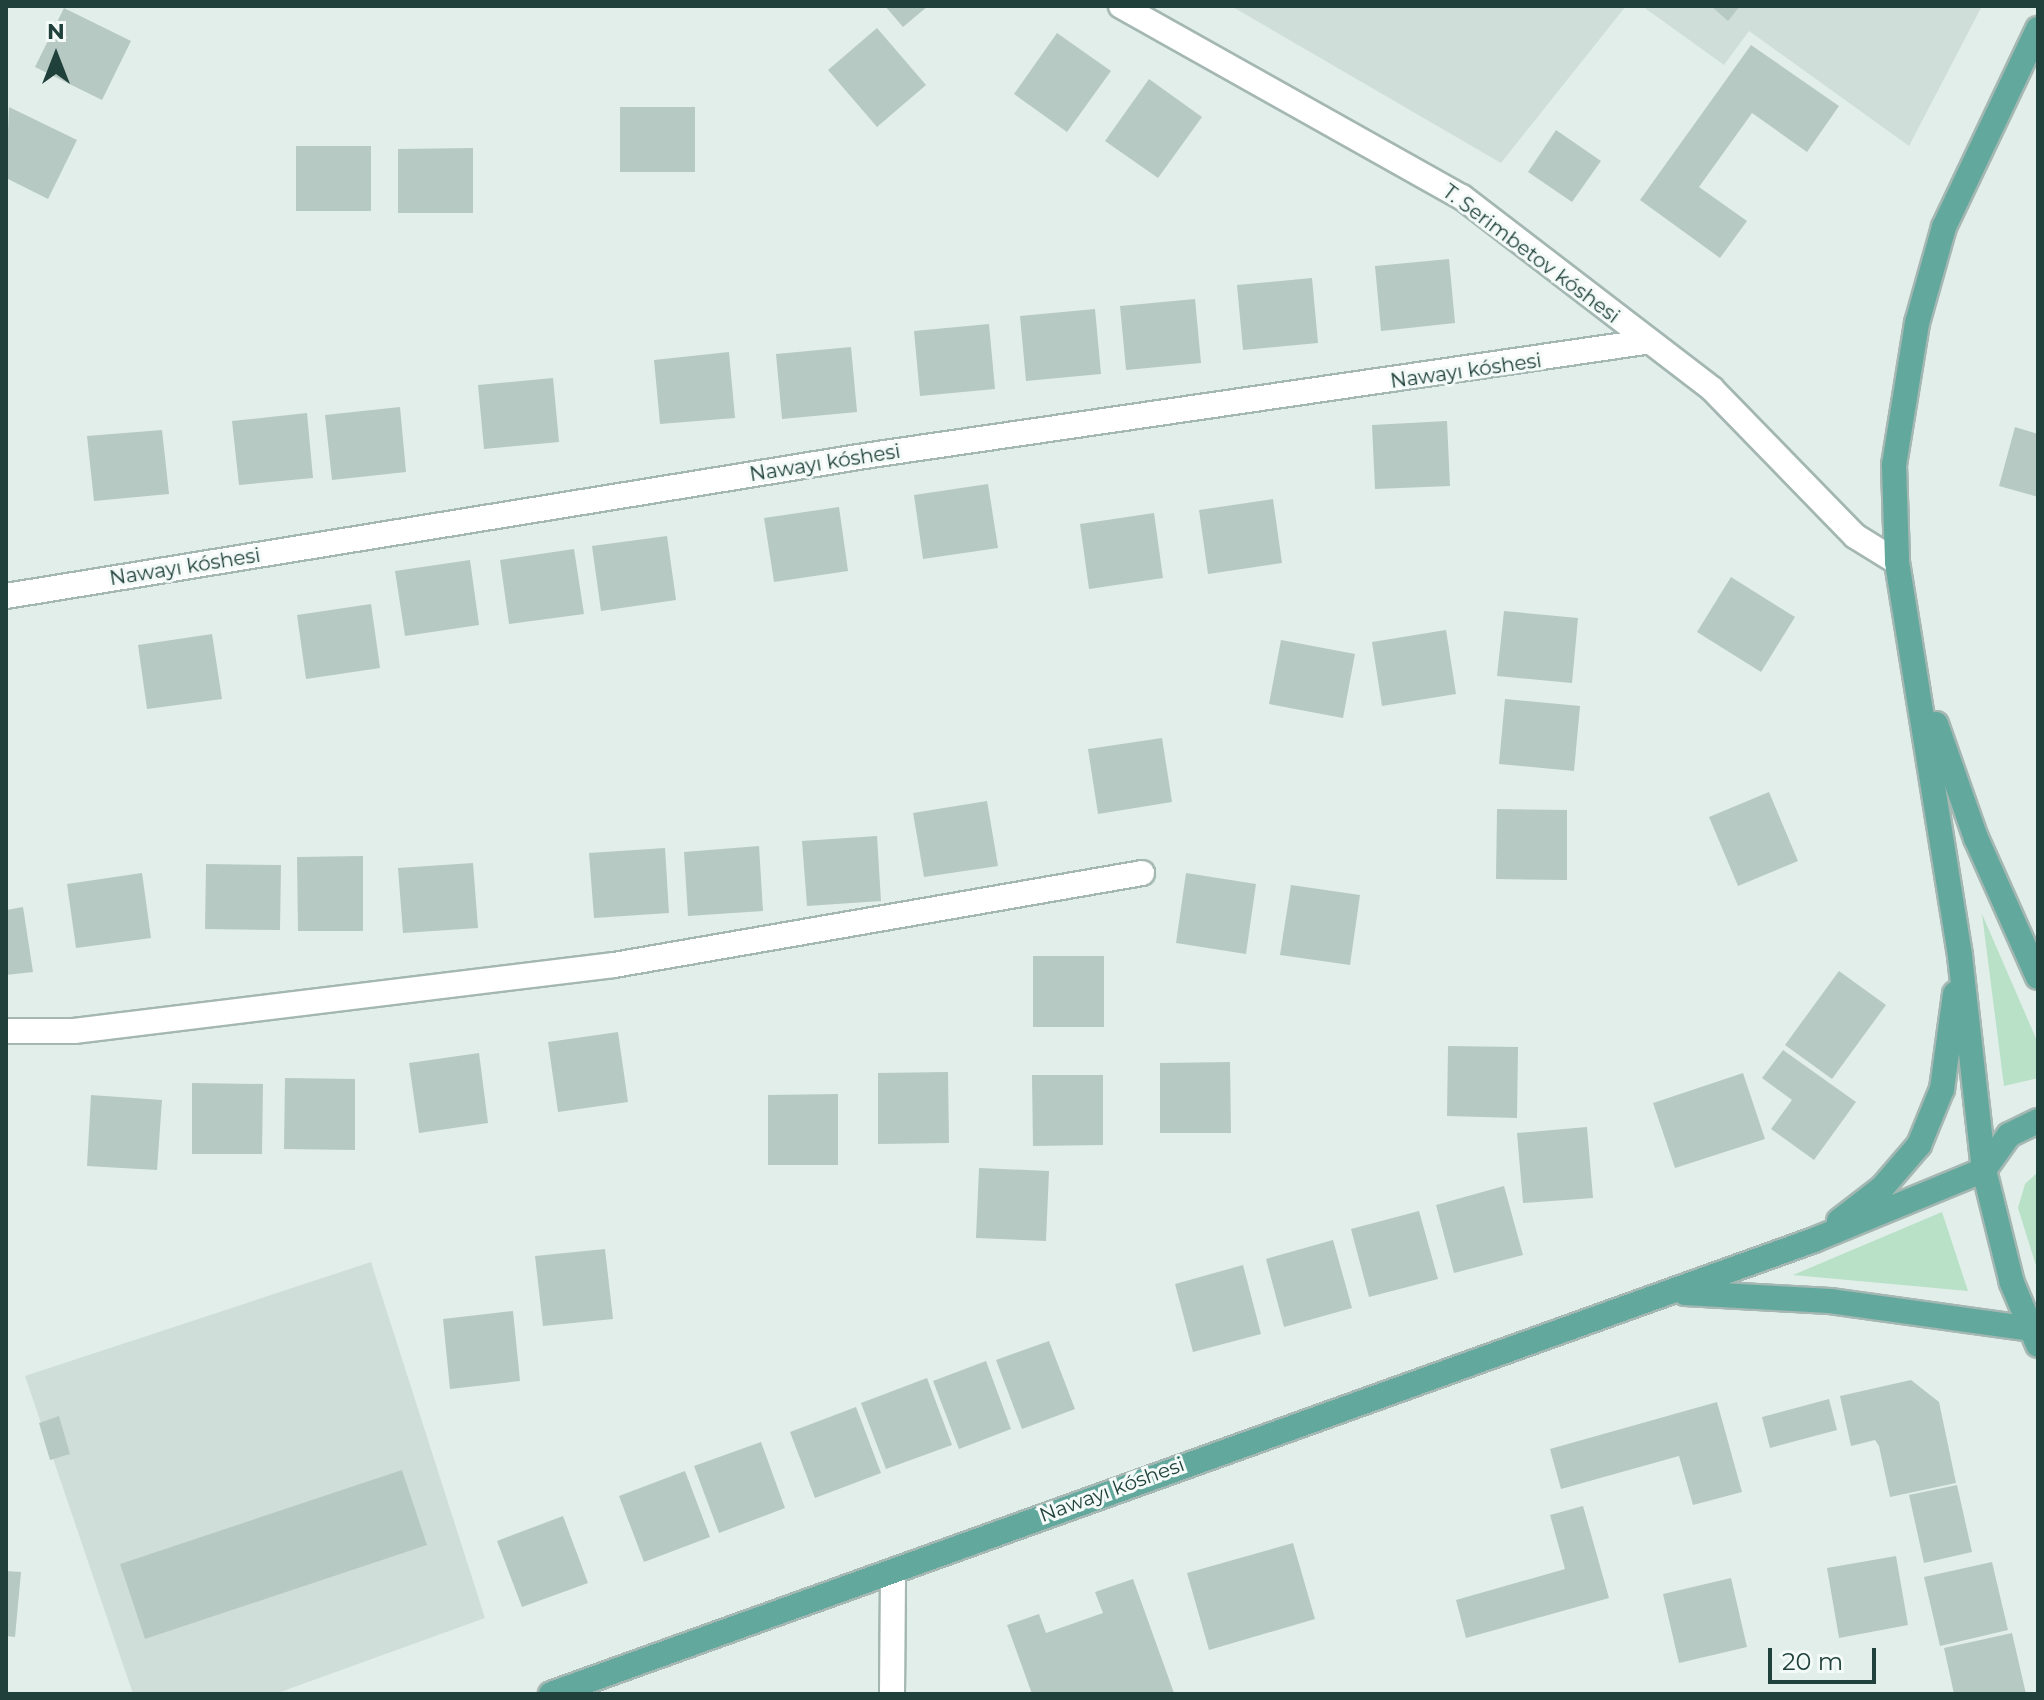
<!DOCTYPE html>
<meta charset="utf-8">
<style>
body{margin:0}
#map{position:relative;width:2044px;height:1700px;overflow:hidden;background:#e2eeea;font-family:Montserrat,sans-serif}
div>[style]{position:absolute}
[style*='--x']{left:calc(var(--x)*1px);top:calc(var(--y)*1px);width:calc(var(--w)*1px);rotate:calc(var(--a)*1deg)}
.built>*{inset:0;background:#d0ded9}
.green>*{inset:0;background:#b8e1c7}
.building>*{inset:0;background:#b7c9c3}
.roads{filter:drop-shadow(2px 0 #a4b7b2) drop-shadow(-2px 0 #a4b7b2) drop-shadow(0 2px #a4b7b2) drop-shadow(0 -2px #a4b7b2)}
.minor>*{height:24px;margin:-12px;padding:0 12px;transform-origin:12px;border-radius:12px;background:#fff}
.major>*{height:24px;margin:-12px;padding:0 12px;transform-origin:12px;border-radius:12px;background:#62a89d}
span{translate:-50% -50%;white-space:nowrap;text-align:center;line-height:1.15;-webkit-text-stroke:6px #f3faf7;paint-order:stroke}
.street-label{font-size:20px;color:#20413b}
.frame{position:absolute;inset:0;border:8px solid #20413b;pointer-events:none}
.north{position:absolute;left:16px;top:16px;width:80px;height:80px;-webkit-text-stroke:6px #f3faf7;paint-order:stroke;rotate:0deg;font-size:22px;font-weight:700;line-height:32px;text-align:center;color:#20413b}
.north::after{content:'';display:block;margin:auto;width:28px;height:36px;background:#20413b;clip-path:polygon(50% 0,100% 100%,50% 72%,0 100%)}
.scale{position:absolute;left:1768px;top:1648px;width:108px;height:36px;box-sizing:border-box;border:4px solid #20413b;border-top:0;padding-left:10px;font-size:24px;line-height:28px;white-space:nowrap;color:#20413b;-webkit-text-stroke:6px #f3faf7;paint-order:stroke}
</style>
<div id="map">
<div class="built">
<i style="clip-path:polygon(1231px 6px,1626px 6px,1501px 163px)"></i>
<i style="clip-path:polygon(1642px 6px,1982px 6px,1909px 146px,1749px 31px,1724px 65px)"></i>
<i style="clip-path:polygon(371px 1262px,485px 1618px,275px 1694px,133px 1694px,25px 1376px)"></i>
</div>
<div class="green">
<i style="clip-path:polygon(1982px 914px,2038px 1043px,2038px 1078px,2004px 1086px)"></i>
<i style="clip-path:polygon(2038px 1172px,2038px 1272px,2018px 1208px,2025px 1184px)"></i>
<i style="clip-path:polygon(1942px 1212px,1968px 1291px,1793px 1275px)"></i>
</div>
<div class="building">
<i style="clip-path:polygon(885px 6px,928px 6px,903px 27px)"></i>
<i style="clip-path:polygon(1711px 6px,1740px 6px,1728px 21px)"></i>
<i style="clip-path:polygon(64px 8px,131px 41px,102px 100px,35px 67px)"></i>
<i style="clip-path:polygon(877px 28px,926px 85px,877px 127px,828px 70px)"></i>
<i style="clip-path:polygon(1057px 33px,1111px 71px,1067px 132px,1014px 94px)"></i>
<i style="clip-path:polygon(1751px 45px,1839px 106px,1807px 152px,1752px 113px,1699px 187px,1747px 221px,1720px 258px,1640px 200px)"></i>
<i style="clip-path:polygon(1149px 79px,1202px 117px,1158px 178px,1105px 141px)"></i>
<i style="clip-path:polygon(9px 107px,77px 140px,48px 199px,6px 178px)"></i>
<i style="clip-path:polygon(620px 107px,695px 107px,695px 172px,620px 172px)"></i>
<i style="clip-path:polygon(1556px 130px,1601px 161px,1572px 202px,1528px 172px)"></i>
<i style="clip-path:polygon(296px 146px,371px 146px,371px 211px,296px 211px)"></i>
<i style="clip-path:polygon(473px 148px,473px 213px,398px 213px,398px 149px)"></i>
<i style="clip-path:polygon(1449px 259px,1455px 323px,1381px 331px,1375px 266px)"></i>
<i style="clip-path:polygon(1312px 278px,1318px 343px,1243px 350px,1237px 285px)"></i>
<i style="clip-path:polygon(1195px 299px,1201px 363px,1126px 370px,1120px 306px)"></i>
<i style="clip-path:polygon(1095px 309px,1101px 374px,1026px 381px,1020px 316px)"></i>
<i style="clip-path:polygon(989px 324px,995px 389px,920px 396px,914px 331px)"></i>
<i style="clip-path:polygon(851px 347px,857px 412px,782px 419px,776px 354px)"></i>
<i style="clip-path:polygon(729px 352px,735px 418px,660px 424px,654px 360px)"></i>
<i style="clip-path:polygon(553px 378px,559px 442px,484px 449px,478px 385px)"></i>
<i style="clip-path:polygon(400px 407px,406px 472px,332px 480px,325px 415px)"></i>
<i style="clip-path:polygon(307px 413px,313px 478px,239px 485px,232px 421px)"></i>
<i style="clip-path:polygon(1447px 421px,1450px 486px,1375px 489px,1372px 425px)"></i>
<i style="clip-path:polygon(2015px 427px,2038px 434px,2038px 497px,1999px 486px)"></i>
<i style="clip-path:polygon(162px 430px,169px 494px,94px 501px,87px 436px)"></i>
<i style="clip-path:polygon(988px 484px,998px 548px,923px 559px,914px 495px)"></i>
<i style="clip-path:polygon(1273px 499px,1282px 563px,1208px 574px,1199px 510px)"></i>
<i style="clip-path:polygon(839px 507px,848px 571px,774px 582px,764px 518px)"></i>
<i style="clip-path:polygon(1154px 513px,1163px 578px,1089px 589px,1080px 524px)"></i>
<i style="clip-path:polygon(667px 536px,676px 600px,601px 611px,592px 546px)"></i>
<i style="clip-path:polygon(574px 549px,584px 614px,509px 624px,500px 560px)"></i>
<i style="clip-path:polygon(470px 560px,479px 625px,405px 636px,395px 571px)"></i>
<i style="clip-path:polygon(1731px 577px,1795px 617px,1761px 672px,1697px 632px)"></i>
<i style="clip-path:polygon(371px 604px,380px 668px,306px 679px,297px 615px)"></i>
<i style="clip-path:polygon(1504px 611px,1578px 618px,1572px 683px,1497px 676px)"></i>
<i style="clip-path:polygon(1446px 630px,1456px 694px,1382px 706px,1372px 642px)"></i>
<i style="clip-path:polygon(212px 634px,222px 699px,147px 709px,138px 645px)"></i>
<i style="clip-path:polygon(1281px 640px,1355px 654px,1343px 718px,1269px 704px)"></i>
<i style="clip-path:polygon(1505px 699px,1580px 706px,1574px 771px,1499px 764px)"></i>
<i style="clip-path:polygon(1162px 738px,1172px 802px,1098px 814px,1088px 749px)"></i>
<i style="clip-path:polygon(1769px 792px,1798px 861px,1738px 886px,1709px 817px)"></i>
<i style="clip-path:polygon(987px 801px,998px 866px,924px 877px,913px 813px)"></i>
<i style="clip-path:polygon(1497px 809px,1567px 810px,1567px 880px,1496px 879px)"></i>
<i style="clip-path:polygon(877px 836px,881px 901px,807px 906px,802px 841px)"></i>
<i style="clip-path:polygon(759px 846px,763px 911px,688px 916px,684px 852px)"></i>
<i style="clip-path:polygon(665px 848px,669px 913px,594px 918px,589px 853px)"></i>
<i style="clip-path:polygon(363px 856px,363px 931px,298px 931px,297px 857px)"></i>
<i style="clip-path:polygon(473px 863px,478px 928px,403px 933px,398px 868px)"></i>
<i style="clip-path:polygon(206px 864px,281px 865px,280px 930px,205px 929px)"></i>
<i style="clip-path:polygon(142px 873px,151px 938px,76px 948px,67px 884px)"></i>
<i style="clip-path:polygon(1186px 873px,1256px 884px,1246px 954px,1176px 943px)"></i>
<i style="clip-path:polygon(1291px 885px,1360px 895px,1350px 965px,1280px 955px)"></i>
<i style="clip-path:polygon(23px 907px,33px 972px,6px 975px,6px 910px)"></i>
<i style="clip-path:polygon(1033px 956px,1104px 956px,1104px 1027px,1033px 1027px)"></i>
<i style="clip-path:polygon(1839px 971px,1886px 1005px,1832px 1079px,1785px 1045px)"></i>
<i style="clip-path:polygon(618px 1032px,628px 1102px,558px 1112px,548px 1042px)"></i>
<i style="clip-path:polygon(1448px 1046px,1518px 1047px,1517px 1118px,1447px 1116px)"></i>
<i style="clip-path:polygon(1783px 1050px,1856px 1102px,1814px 1160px,1771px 1129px,1792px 1100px,1762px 1078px)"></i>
<i style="clip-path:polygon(479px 1053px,488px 1123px,419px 1133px,409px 1063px)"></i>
<i style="clip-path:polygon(1230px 1062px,1231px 1133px,1160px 1133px,1160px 1063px)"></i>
<i style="clip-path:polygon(948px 1072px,949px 1143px,878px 1144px,878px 1073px)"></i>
<i style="clip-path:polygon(1743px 1073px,1765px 1139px,1675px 1168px,1653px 1103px)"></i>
<i style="clip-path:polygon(1032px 1075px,1103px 1075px,1103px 1145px,1033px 1146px)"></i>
<i style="clip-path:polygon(285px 1078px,355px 1079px,355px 1150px,284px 1149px)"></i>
<i style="clip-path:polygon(192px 1083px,263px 1084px,262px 1154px,192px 1154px)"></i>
<i style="clip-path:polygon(838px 1094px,838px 1165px,768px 1165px,768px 1095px)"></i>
<i style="clip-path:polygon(91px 1095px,162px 1100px,157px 1170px,87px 1166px)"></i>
<i style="clip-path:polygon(1587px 1127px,1593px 1198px,1523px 1203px,1517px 1133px)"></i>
<i style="clip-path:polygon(979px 1168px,1049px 1171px,1046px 1241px,976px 1238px)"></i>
<i style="clip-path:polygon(1504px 1186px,1523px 1255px,1454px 1273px,1436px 1205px)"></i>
<i style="clip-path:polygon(1419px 1211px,1438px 1279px,1369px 1297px,1351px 1229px)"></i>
<i style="clip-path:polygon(1333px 1240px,1352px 1308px,1284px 1327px,1266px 1259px)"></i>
<i style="clip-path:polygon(605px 1249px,613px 1319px,543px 1326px,535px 1256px)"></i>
<i style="clip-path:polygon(1243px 1265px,1261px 1334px,1193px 1352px,1175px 1284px)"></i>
<i style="clip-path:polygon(513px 1311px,520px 1381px,450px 1389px,443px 1319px)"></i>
<i style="clip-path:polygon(1049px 1341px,1075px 1409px,1022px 1429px,996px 1360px)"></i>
<i style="clip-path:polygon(986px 1361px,1011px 1429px,959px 1449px,933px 1381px)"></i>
<i style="clip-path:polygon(927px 1378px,952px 1445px,886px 1469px,861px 1403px)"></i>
<i style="clip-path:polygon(1911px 1380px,1939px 1402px,1956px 1483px,1890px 1497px,1879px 1446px,1875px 1440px,1851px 1446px,1840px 1396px)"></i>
<i style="clip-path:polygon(1829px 1399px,1837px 1430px,1770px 1448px,1762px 1417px)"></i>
<i style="clip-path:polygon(1717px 1402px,1742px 1492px,1693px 1505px,1679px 1456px,1561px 1489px,1550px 1449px)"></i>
<i style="clip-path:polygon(856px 1407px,881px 1473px,815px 1498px,790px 1432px)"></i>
<i style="clip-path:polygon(59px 1416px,70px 1454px,50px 1460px,39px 1423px)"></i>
<i style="clip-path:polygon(761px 1442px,785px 1508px,719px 1533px,694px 1466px)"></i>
<i style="clip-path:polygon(402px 1470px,427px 1545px,145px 1639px,120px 1564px)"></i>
<i style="clip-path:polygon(685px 1471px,710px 1537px,644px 1562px,619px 1496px)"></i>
<i style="clip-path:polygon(1957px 1485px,1972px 1552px,1924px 1563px,1909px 1495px)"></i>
<i style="clip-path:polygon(1583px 1506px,1609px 1598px,1466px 1638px,1456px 1600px,1565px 1569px,1550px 1515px)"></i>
<i style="clip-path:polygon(563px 1516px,588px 1583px,522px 1607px,497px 1541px)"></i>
<i style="clip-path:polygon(1293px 1543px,1315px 1619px,1209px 1650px,1187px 1573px)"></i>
<i style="clip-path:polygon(1896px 1556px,1908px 1625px,1839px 1638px,1827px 1568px)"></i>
<i style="clip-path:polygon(1992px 1562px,2008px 1630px,1940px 1646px,1924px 1577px)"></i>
<i style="clip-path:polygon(6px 1571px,21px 1572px,15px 1637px,6px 1636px)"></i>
<i style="clip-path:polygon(1731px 1578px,1747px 1647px,1679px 1663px,1663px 1594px)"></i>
<i style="clip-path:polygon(1133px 1579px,1174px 1693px,1032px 1694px,1007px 1625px,1039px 1614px,1046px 1633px,1103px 1613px,1095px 1592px)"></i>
<i style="clip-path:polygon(2012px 1633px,2026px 1694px,1954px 1694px,1944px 1648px)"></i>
</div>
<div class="roads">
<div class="minor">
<i style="--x:1121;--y:6;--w:391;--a:29.3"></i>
<i style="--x:1462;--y:197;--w:315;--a:37.5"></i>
<i style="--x:1712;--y:389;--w:205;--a:45.8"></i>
<i style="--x:1855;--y:536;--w:49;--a:31.8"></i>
<i style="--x:6;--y:596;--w:876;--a:-9.26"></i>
<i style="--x:871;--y:455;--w:782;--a:-8.31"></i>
<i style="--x:6;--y:1031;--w:68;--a:0"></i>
<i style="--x:74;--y:1031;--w:544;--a:-6.97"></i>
<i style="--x:614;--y:965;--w:536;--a:-9.88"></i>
<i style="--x:892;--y:1694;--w:122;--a:-89.5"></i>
</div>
<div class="major">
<i style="--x:2038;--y:29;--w:219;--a:115.4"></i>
<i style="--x:1944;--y:227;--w:100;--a:105.7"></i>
<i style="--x:1917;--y:323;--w:144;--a:99.2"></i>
<i style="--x:1894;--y:465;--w:97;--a:88.2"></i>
<i style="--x:1897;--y:562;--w:399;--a:80.9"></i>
<i style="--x:1960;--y:956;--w:215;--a:83.6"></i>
<i style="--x:1984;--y:1170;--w:116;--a:76.1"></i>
<i style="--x:2012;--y:1283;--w:67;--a:67.2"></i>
<i style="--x:1936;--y:724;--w:121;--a:70.7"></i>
<i style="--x:1976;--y:838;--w:152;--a:66"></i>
<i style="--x:1839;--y:1221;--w:54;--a:-37.5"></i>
<i style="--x:1882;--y:1188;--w:57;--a:-49.3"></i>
<i style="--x:1919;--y:1145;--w:61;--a:-67.7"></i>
<i style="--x:1942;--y:1089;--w:96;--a:-82.2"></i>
<i style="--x:1685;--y:1293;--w:145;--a:3.2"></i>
<i style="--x:1830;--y:1301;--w:210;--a:7.9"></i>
<i style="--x:551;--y:1694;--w:1342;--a:-19.77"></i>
<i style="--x:1814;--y:1240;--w:184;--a:-22.4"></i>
<i style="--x:1984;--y:1170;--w:43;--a:-54.5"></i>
<i style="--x:2009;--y:1135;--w:32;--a:-26"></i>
</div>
</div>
<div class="street-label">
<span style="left:1531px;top:254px;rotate:37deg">T. Serimbetov kóshesi</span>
<span style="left:1466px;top:371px;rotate:-8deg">Nawayı kóshesi</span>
<span style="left:825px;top:463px;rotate:-9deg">Nawayı kóshesi</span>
<span style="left:185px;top:567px;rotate:-9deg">Nawayı kóshesi</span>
<span style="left:1112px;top:1490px;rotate:-20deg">Nawayı kóshesi</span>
</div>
<div class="frame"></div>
<div class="north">N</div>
<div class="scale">20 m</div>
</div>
